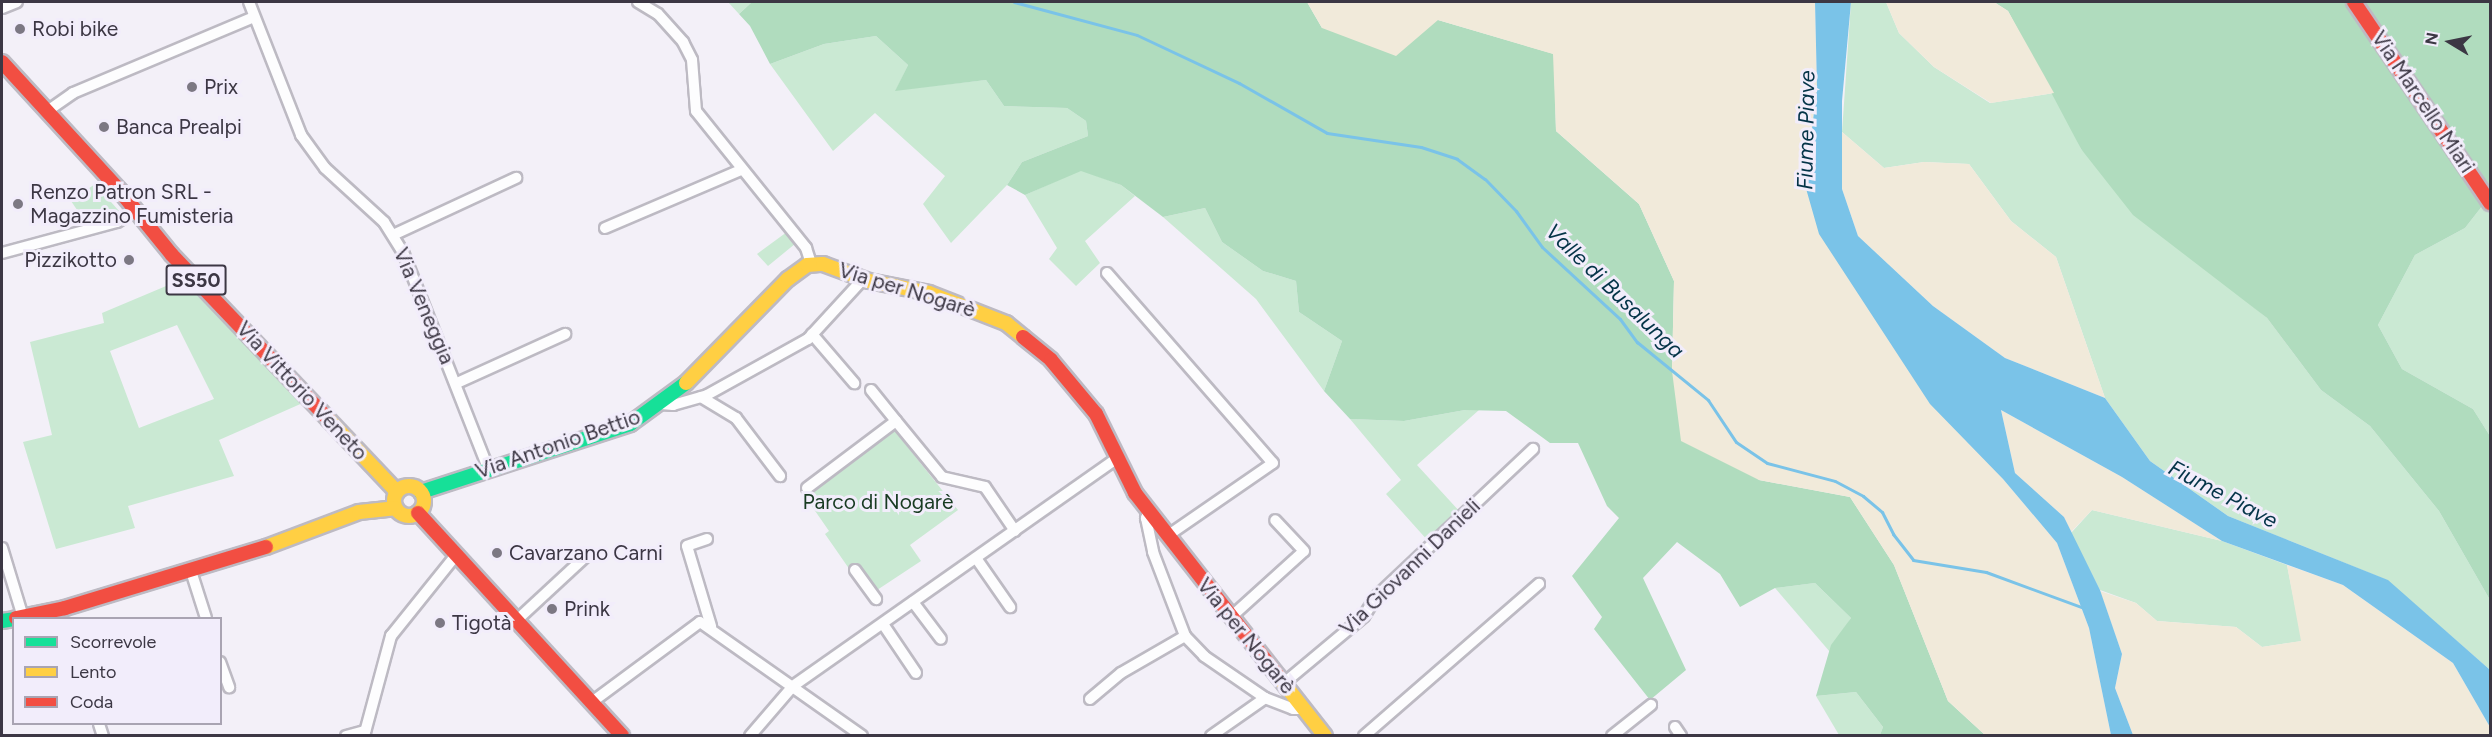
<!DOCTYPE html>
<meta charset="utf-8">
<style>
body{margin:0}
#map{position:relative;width:2492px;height:737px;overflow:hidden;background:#f3f0f8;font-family:Figtree,sans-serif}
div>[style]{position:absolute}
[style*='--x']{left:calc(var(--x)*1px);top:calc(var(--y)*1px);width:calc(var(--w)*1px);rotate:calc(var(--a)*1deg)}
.green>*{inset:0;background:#cae9d3}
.forest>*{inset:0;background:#b0dcbe}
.sand>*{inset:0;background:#f1eada}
.water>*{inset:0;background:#7ac3e8}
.stream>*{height:3px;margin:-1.5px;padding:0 1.5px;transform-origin:1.5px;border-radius:1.5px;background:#7ac3e8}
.roads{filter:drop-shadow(2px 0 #bdbac3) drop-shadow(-2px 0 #bdbac3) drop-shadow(0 2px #bdbac3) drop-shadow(0 -2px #bdbac3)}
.street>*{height:10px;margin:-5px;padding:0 5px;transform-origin:5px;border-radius:5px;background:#fdfdfe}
.fast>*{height:14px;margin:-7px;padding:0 7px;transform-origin:7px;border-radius:7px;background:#16e098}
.slow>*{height:14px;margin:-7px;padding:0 7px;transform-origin:7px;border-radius:7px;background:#ffcf43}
.slow>.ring{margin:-7px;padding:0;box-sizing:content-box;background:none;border:14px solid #ffcf43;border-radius:50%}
.jam>*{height:14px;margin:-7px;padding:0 7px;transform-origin:7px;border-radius:7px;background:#f24e42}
.dots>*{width:16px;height:16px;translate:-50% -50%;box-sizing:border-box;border:3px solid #f2edfb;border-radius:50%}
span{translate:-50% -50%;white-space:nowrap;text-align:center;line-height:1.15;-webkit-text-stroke:6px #f2edfb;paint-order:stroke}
.shield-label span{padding:2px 4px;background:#f2edfb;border:2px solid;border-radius:4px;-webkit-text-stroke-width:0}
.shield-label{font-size:20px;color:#3c3744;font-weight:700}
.poi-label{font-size:21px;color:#3c3744}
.left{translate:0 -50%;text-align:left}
.right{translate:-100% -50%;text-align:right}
.street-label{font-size:21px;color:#3c3744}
.park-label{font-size:21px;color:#183b22}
.water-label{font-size:22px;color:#043448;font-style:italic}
.frame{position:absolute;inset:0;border:3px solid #3c3744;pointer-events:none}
.legend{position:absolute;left:12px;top:617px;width:210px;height:108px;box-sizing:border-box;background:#f2edfb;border:2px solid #a9a4b2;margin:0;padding:8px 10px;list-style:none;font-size:18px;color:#3c3744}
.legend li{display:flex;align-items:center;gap:12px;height:30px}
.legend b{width:30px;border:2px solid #a9a4b2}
.north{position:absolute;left:2420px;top:12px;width:60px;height:60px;-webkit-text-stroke:4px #f2edfb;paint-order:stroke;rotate:280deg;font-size:16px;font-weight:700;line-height:24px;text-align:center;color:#3c3744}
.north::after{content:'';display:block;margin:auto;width:21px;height:27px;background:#3c3744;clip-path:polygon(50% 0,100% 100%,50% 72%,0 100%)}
</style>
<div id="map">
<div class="green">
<i style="clip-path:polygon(728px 2px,752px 2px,739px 14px)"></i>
<i style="clip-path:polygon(1851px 2px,1886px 2px,1899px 33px,1934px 67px,1990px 103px,2054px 93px,2081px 149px,2202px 265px,2267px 318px,2321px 390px,2370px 426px,2439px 511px,2490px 600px,2489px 669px,2387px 580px,2228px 516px,2150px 461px,2105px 398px,2056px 257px,2011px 221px,1969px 164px,1924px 162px,1884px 168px,1842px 132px)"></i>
<i style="clip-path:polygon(876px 36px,908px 65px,896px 90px,986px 80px,1004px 106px,1067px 108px,1086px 121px,1088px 136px,1022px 162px,1007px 185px,951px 243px,923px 204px,945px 176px,875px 113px,833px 151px,770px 64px,824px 44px)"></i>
<i style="clip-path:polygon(1081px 170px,1121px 185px,1135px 196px,1085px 241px,1100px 263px,1076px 286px,1049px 259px,1057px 248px,1025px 195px)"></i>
<i style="clip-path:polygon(95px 184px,119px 211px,115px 219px,88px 226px,71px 201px)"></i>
<i style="clip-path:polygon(2490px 196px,2490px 436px,2473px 409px,2402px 369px,2378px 325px,2415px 255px,2465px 228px)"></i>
<i style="clip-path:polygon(1205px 208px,1222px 242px,1263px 271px,1296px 281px,1299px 312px,1342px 341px,1324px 391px,1256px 299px,1163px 217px)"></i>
<i style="clip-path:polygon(791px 229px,801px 239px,768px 266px,757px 254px)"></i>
<i style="clip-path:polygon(evenodd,197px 273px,314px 398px,219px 440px,234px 476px,128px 506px,135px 528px,56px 549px,23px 442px,52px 435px,30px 342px,104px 323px,102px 313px,197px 273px,177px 325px,214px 399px,139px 428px,110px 351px,177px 325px)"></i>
<i style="clip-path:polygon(1465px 410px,1479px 410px,1417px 465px,1461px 513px,1429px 542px,1386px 494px,1401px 480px,1350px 419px,1404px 421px)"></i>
<i style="clip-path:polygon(890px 425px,958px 510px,910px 545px,921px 561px,868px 596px,825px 534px,829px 531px,802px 492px)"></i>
<i style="clip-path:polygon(2092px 510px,2222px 541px,2287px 565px,2302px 641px,2262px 647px,2236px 627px,2157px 621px,2136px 603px,2100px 590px,2071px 533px)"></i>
<i style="clip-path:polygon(1815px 583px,1851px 618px,1830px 652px,1775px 588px)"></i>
<i style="clip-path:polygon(1856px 692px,1883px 727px,1880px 735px,1839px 735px,1816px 696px)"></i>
</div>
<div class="forest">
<i style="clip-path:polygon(752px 2px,1307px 2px,1322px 28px,1438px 20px,1554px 54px,1556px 131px,1639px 204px,1674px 281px,1672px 371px,1759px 480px,1850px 497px,1894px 565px,1948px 701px,1985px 735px,1880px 735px,1883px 727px,1856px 692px,1816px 696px,1831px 645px,1851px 618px,1815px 583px,1775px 588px,1740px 607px,1720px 574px,1677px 542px,1643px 578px,1686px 670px,1650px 700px,1594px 629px,1602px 617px,1572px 576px,1619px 518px,1607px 506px,1578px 443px,1550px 443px,1506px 411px,1465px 410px,1404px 421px,1350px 419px,1324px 391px,1342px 341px,1299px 312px,1296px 281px,1263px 271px,1222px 242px,1205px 208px,1163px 217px,1121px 185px,1081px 171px,1025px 195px,1007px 185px,1022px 162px,1088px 136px,1086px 121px,1067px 108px,1004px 106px,986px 80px,895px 91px,908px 65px,876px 36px,824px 44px,770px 64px,750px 26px,739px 14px)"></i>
<i style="clip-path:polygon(1994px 2px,2490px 2px,2490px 196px,2465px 228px,2415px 255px,2378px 325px,2402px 369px,2473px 409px,2490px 436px,2490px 600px,2439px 511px,2370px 426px,2321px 390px,2267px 318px,2133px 215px,2081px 149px,2008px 11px)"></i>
</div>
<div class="sand">
<i style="clip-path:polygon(1307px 2px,1815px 2px,1817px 88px,1805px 185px,2003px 479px,2057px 543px,2089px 628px,2111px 735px,1985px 735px,1948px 701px,1894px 565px,1850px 497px,1759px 480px,1681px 441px,1672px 371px,1674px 281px,1639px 204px,1556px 131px,1553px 54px,1438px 20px,1396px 56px,1322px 28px)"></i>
<i style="clip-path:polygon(1886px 2px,1994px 2px,2008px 11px,2054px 93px,1991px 103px,1934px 67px,1899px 33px)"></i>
<i style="clip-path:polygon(1842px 132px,1884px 168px,1924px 162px,1969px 164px,2011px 221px,2056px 257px,2105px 398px,2005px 358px,1933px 306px,1858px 236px,1842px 189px)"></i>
<i style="clip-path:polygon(2001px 410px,2122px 477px,2222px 541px,2092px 510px,2071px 532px,2064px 517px,2015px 473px)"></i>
<i style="clip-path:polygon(2287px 565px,2343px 585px,2453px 663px,2490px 727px,2490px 735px,2133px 735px,2115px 688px,2122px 654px,2100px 591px,2136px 603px,2157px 621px,2236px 627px,2262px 647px,2301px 641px)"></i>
</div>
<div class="water">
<i style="clip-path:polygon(1815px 2px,1851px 2px,1842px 101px,1842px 189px,1858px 236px,1933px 306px,2005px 358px,2105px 398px,2150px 461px,2228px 516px,2388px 580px,2489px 669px,2490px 727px,2453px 663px,2343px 585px,2222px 541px,2122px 477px,2001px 410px,2015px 473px,2064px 517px,2100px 590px,2122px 654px,2115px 688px,2133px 735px,2111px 735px,2089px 628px,2057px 543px,2003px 479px,1930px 404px,1819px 234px,1805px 185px,1817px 88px)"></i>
</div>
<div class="stream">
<i style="--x:1014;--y:2;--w:127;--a:15"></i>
<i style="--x:1137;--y:35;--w:113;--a:25.2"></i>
<i style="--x:1239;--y:83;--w:101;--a:29.6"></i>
<i style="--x:1327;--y:133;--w:95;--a:8.5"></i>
<i style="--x:1421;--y:147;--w:38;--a:18"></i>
<i style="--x:1457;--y:159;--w:34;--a:36"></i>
<i style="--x:1485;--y:179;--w:45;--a:45.9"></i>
<i style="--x:1516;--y:211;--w:44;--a:54.2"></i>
<i style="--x:1542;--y:247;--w:106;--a:42.7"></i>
<i style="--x:1620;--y:319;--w:29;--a:54"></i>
<i style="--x:1637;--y:342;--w:92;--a:39.2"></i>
<i style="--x:1708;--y:400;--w:50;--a:56.3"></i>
<i style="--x:1736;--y:442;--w:37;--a:34"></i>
<i style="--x:1767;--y:463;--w:70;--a:14.8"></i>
<i style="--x:1835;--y:481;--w:32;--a:28"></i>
<i style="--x:1863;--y:496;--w:25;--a:40"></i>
<i style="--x:1882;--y:512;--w:25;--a:63"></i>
<i style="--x:1893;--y:534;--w:33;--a:52"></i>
<i style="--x:1913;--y:560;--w:74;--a:9.3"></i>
<i style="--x:1986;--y:572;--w:104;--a:20.2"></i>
</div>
<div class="roads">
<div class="street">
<i style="--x:249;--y:2;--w:143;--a:68.6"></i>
<i style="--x:301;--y:135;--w:41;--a:54"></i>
<i style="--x:325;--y:168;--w:80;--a:42.5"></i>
<i style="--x:384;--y:222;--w:36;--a:58"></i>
<i style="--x:403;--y:252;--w:234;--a:68.5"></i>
<i style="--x:638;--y:2;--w:23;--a:31"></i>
<i style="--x:658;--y:14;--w:38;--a:48"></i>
<i style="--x:683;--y:42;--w:20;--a:63"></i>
<i style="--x:692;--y:60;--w:51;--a:85.5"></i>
<i style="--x:696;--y:111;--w:176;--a:51.2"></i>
<i style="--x:806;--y:248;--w:16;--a:72"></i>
<i style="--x:2;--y:8;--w:16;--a:-22"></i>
<i style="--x:46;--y:112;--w:33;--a:-35"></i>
<i style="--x:73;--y:93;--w:196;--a:-22.8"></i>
<i style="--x:605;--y:228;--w:148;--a:-23.1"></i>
<i style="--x:393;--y:235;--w:136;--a:-24.9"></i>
<i style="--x:2;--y:253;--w:119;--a:-15.1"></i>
<i style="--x:117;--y:222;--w:22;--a:-32"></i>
<i style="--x:1107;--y:273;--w:252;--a:48.9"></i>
<i style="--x:1273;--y:463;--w:129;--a:145.4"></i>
<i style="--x:812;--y:334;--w:65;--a:49.4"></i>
<i style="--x:457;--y:383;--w:119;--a:-24.4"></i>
<i style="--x:871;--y:390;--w:40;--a:51"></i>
<i style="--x:701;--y:397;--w:41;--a:31"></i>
<i style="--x:736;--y:418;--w:73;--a:52.8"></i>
<i style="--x:661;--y:404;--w:12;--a:5"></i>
<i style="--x:673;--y:405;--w:35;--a:-16"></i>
<i style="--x:707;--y:395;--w:115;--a:-29"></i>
<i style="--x:808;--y:339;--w:81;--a:-47.5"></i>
<i style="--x:807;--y:488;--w:111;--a:-37"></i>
<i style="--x:896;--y:421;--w:72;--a:50.6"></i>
<i style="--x:942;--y:477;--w:44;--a:13.1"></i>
<i style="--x:985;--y:487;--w:53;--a:55.7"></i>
<i style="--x:1149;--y:511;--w:8;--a:113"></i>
<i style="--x:1146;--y:518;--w:35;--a:78"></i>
<i style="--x:1153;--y:552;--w:90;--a:69.1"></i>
<i style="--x:1185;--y:636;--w:28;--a:46"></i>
<i style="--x:1204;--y:656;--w:74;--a:34.5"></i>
<i style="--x:1265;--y:698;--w:30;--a:21"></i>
<i style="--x:1293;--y:709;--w:11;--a:0"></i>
<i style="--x:707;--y:539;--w:21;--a:161"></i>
<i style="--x:687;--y:546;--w:84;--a:73.3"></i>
<i style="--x:2;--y:548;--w:72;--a:73.1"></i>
<i style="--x:976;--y:558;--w:60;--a:55.2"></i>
<i style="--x:855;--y:570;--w:36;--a:54"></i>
<i style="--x:191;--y:571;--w:49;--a:72.3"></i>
<i style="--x:913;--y:602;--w:46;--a:52.9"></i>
<i style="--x:1231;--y:617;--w:98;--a:-42.1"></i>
<i style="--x:1304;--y:551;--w:42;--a:-133.1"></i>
<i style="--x:517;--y:620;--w:93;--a:-42.8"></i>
<i style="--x:883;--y:624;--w:59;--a:56"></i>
<i style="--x:220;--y:662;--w:27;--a:70"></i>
<i style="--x:1284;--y:683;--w:104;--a:-39.9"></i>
<i style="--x:1364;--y:616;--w:22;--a:-58"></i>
<i style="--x:1376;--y:597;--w:216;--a:-43.3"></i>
<i style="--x:1090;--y:699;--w:40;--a:-40"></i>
<i style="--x:1121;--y:673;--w:74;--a:-30"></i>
<i style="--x:592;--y:702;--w:134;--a:-36.5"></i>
<i style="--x:700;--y:622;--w:198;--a:35.1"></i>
<i style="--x:99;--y:724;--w:13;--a:72"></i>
<i style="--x:1675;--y:727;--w:11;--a:56"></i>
<i style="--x:346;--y:736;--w:20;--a:-15"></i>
<i style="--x:364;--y:736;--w:104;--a:-74.9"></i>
<i style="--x:391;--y:636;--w:105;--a:-51.2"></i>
<i style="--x:750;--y:736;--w:66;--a:-49.3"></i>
<i style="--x:793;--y:686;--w:397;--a:-35.1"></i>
<i style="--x:1211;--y:736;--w:66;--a:-35.1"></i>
<i style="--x:1364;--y:736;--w:232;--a:-41"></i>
<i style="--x:1612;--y:736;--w:50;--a:-38.5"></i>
</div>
<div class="fast">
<i style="--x:421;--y:492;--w:220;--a:-18"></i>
<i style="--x:630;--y:424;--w:69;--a:-36.2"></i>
<i style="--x:2;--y:621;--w:12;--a:-9"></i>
</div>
<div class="slow">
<i style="--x:686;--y:383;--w:146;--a:-45.6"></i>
<i style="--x:788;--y:279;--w:24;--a:-36"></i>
<i style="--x:807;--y:265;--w:16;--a:-4"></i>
<i style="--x:823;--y:264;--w:49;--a:20.3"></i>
<i style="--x:869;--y:281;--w:61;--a:11.3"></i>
<i style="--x:929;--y:293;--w:83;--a:21.3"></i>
<i style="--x:1006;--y:323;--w:22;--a:39"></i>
<i style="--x:328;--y:419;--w:100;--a:46.6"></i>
<i class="ring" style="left:394px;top:486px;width:16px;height:16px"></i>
<i style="--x:266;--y:547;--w:99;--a:-20.6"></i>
<i style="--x:359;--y:512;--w:36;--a:-6"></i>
<i style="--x:1278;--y:676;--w:76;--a:51.9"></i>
</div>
<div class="jam">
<i style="--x:2354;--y:2;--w:243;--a:55.9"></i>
<i style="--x:2;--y:62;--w:175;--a:47.5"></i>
<i style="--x:120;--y:191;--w:82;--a:50.9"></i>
<i style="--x:172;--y:255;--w:226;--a:46.4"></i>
<i style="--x:1023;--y:337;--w:36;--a:39"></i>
<i style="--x:1051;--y:360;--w:70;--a:50.2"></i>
<i style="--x:1096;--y:414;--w:88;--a:63.7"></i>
<i style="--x:1135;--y:493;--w:232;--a:52"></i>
<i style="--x:418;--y:513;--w:302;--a:47.5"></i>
<i style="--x:16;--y:618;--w:50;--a:-11.5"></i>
<i style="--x:65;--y:608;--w:210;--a:-16.9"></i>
</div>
</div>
<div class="dots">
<i style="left:20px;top:29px;background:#7c7883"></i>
<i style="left:192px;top:87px;background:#7c7883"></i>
<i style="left:104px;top:127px;background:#7c7883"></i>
<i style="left:18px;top:204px;background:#7c7883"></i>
<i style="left:129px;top:260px;background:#7c7883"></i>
<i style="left:497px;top:553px;background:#7c7883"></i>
<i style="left:552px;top:609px;background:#7c7883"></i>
<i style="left:440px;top:623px;background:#7c7883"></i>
</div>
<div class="shield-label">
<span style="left:196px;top:280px">SS50</span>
</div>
<div class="poi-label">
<span class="left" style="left:32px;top:29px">Robi bike</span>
<span class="left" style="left:204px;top:87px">Prix</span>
<span class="left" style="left:116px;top:127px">Banca Prealpi</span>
<span class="left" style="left:30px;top:204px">Renzo Patron SRL -<br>Magazzino Fumisteria</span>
<span class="right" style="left:117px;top:260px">Pizzikotto</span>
<span class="left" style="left:509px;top:553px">Cavarzano Carni</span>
<span class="left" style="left:564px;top:609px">Prink</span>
<span class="left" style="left:452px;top:623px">Tigotà</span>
</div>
<div class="street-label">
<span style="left:2423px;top:102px;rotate:56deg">Via Marcello Miari</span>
<span style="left:907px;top:290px;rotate:17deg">Via per Nogarè</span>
<span style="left:424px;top:306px;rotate:67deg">Via Veneggia</span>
<span style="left:302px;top:391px;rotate:47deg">Via Vittorio Veneto</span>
<span style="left:558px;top:444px;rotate:-19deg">Via Antonio Bettio</span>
<span style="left:1410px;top:567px;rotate:-44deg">Via Giovanni Danieli</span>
<span style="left:1246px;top:636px;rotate:51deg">Via per Nogarè</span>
</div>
<div class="park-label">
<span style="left:878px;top:502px">Parco di Nogarè</span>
</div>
<div class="water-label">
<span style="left:1806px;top:130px;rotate:-89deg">Fiume Piave</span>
<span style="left:1615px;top:291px;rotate:44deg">Valle di Busalunga</span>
<span style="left:2223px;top:494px;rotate:28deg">Fiume Piave</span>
</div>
<div class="frame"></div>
<ul class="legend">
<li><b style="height:8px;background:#16e098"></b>Scorrevole</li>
<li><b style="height:8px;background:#ffcf43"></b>Lento</li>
<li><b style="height:8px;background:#f24e42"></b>Coda</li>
</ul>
<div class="north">N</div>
</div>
